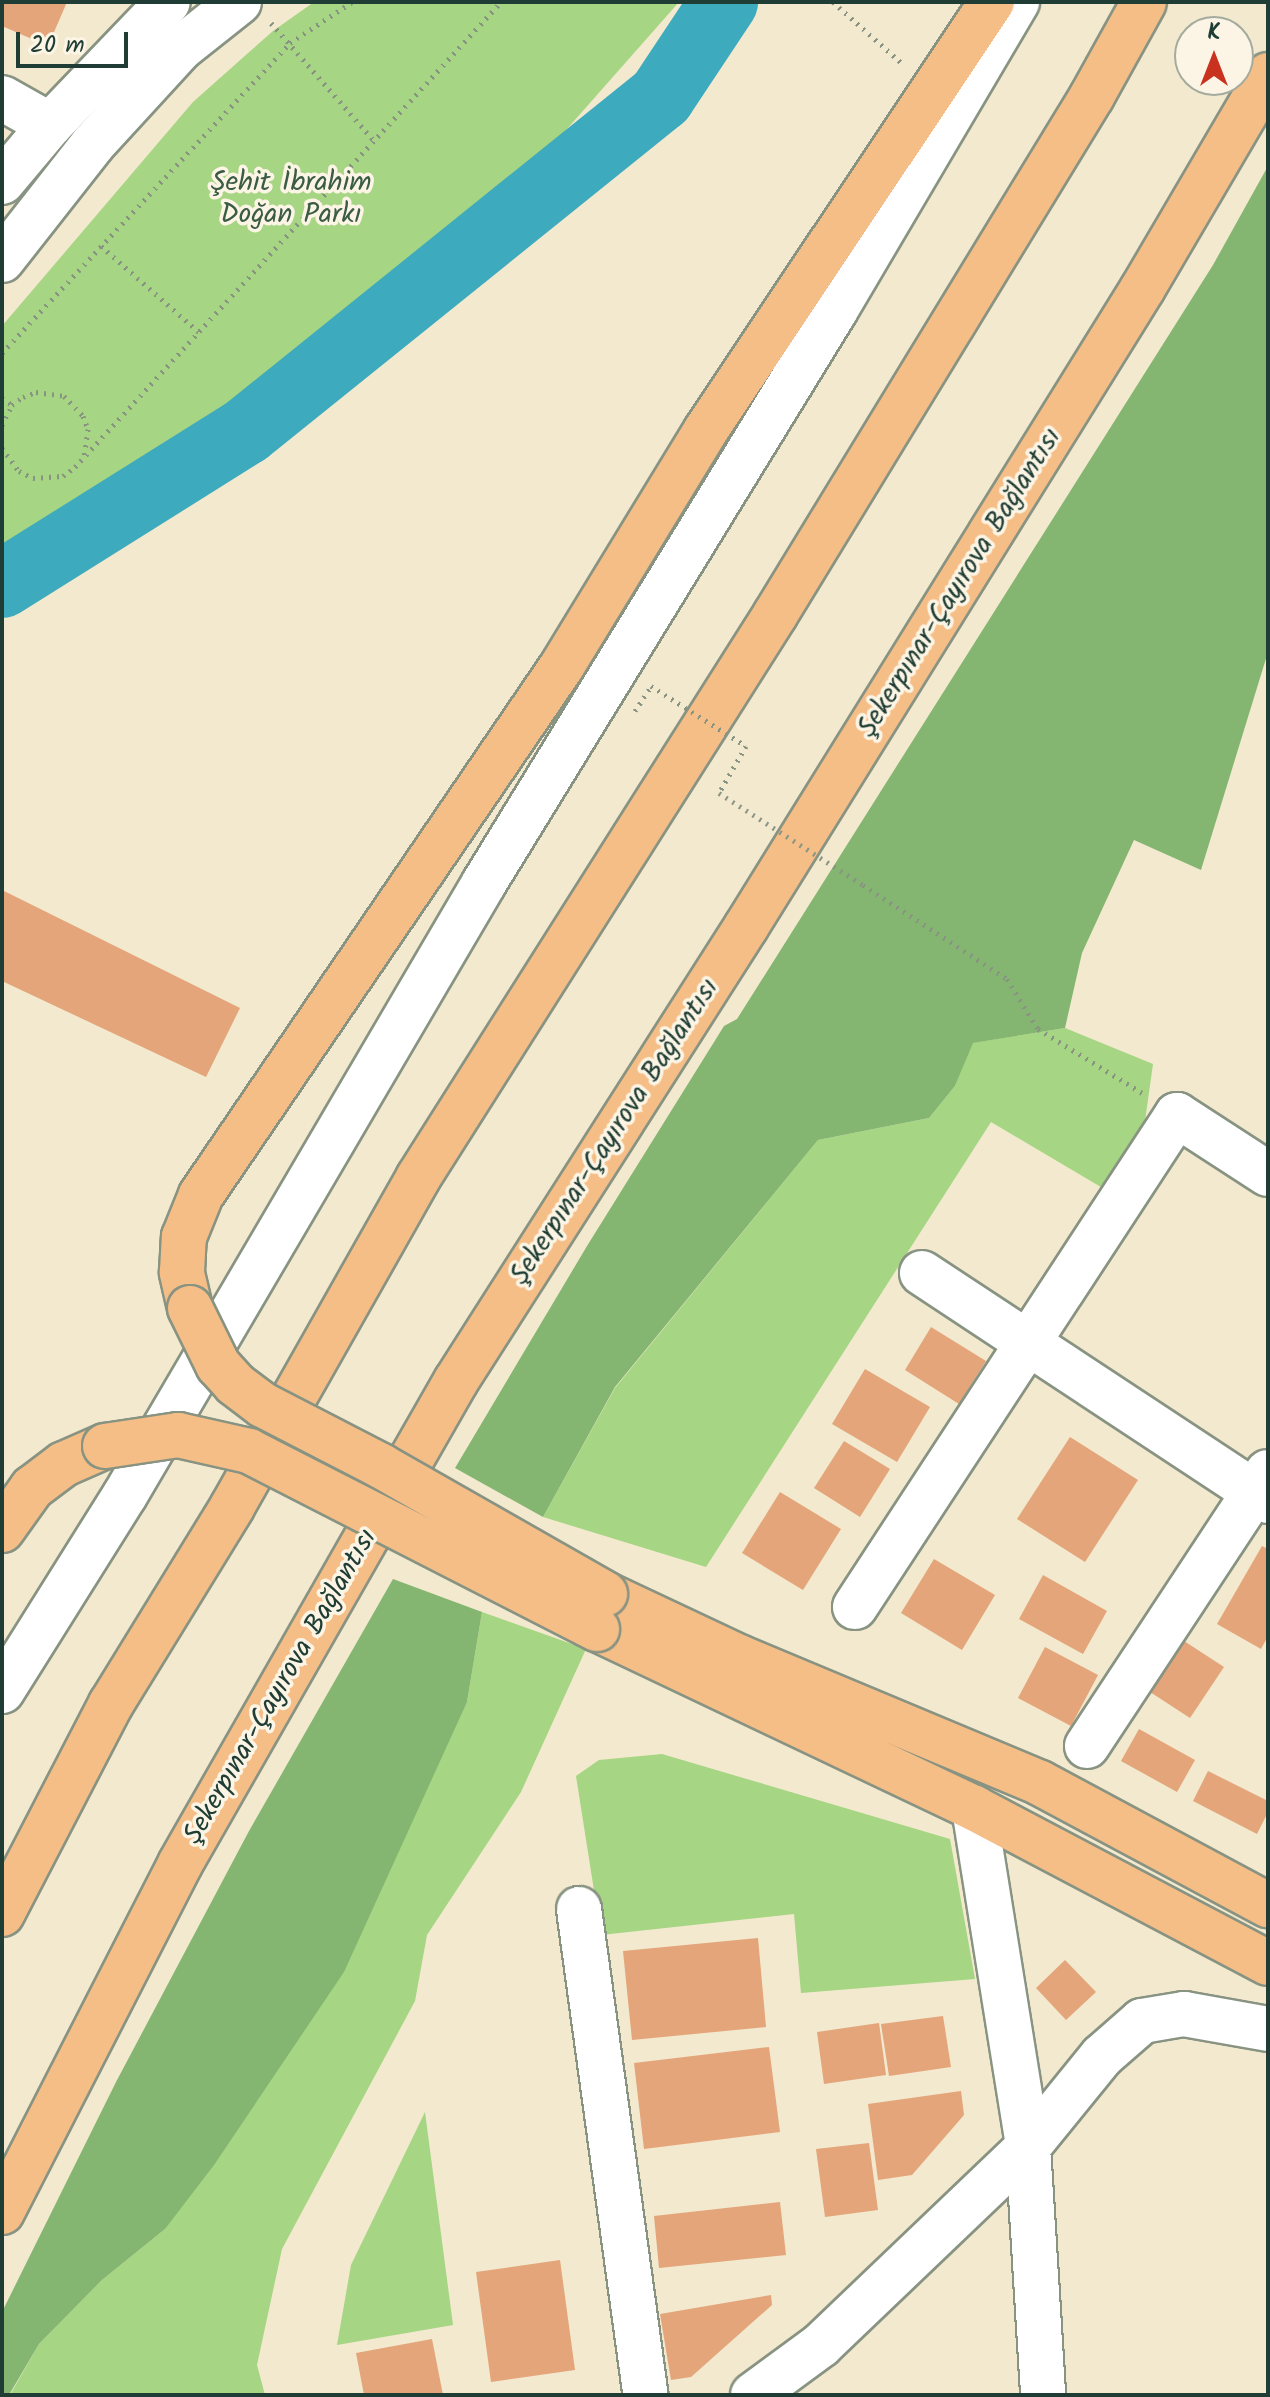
<!DOCTYPE html>
<meta charset="utf-8">
<style>
body{margin:0}
#map{position:relative;width:1270px;height:2397px;overflow:hidden;background:#f2e9cf;font-family:Kalam,sans-serif}
div>[style]{position:absolute}
[style*='--x']{left:calc(var(--x)*1px);top:calc(var(--y)*1px);width:calc(var(--w)*1px);rotate:calc(var(--a)*1deg)}
.green>*{inset:0;background:#a6d583}
.forest>*{inset:0;background:#84b671}
.river>*{height:68px;margin:-34px;padding:0 34px;transform-origin:34px;border-radius:34px;background:#3daabd}
.building>*{inset:0;background:#e3a579}
.path>*{height:5px;margin-top:-2.5px;transform-origin:0;background:repeating-linear-gradient(90deg,#889382 0 2px,transparent 0 8px)}
.roads{filter:drop-shadow(2px 0 #889382) drop-shadow(-2px 0 #889382) drop-shadow(0 2px #889382) drop-shadow(0 -2px #889382)}
.minor>*{height:44px;margin:-22px;padding:0 22px;transform-origin:22px;border-radius:22px;background:#fff}
.major>*{height:44px;margin:-22px;padding:0 22px;transform-origin:22px;border-radius:22px;background:#f6be87}
.highway>*{height:44px;margin:-22px;padding:0 22px;transform-origin:22px;border-radius:22px;background:#f6be87}
.path-bridge>*{height:5px;margin-top:-2.5px;transform-origin:0;background:repeating-linear-gradient(90deg,#889382 0 2px,transparent 0 8px)}
.bridges{filter:drop-shadow(2px 0 #889382) drop-shadow(-2px 0 #889382) drop-shadow(0 2px #889382) drop-shadow(0 -2px #889382)}
.major-bridge>*{height:44px;margin:-22px;padding:0 22px;transform-origin:22px;border-radius:22px;background:#f6be87}
span{translate:-50% -50%;white-space:nowrap;text-align:center;line-height:1.15;-webkit-text-stroke:7px #fcf5e5;paint-order:stroke}
.park-label{font-size:28px;color:#3a5b44}
.street-label{font-size:28px;color:#1f3d34}
.frame{position:absolute;inset:0;border:4px solid #1f3d34;pointer-events:none}
.north{position:absolute;left:1174px;top:16px;width:80px;height:80px;box-sizing:border-box;background:#fcf5e5;border:2px solid #a4ab9e;border-radius:50%;rotate:0deg;font-size:22px;font-weight:700;line-height:32px;text-align:center;color:#1f3d34}
.north::after{content:'';display:block;margin:auto;width:28px;height:36px;background:#c8321e;clip-path:polygon(50% 0,100% 100%,50% 72%,0 100%)}
.scale{position:absolute;left:16px;top:32px;width:112px;height:36px;box-sizing:border-box;border:4px solid #1f3d34;border-top:0;padding-left:10px;font-size:24px;line-height:28px;white-space:nowrap;color:#1f3d34;-webkit-text-stroke:6px #fcf5e5;paint-order:stroke}
</style>
<div id="map">
<div class="green">
<i style="clip-path:polygon(314px 2px,679px 2px,544px 155px,332px 348px,90px 515px,2px 563px,2px 326px,193px 102px,273px 31px)"></i>
<i style="clip-path:polygon(1065px 1028px,1153px 1064px,1144px 1128px,1111px 1193px,991px 1122px,706px 1567px,543px 1517px,615px 1388px,818px 1140px,929px 1118px,955px 1086px,972px 1043px)"></i>
<i style="clip-path:polygon(482px 1612px,586px 1649px,521px 1792px,427px 1935px,415px 2001px,282px 2249px,257px 2365px,265px 2395px,10px 2395px,39px 2344px,102px 2280px,165px 2229px,467px 1702px)"></i>
<i style="clip-path:polygon(662px 1754px,950px 1839px,975px 1979px,801px 1993px,794px 1914px,601px 1935px,576px 1776px,599px 1760px)"></i>
<i style="clip-path:polygon(425px 2112px,453px 2325px,337px 2345px,351px 2265px)"></i>
</div>
<div class="forest">
<i style="clip-path:polygon(1268px 166px,1268px 652px,1201px 870px,1134px 840px,1082px 953px,1065px 1028px,973px 1043px,955px 1086px,929px 1118px,818px 1140px,615px 1387px,543px 1517px,455px 1468px,587px 1246px,724px 1026px,737px 1019px,1213px 265px)"></i>
<i style="clip-path:polygon(393px 1579px,482px 1612px,467px 1702px,344px 1972px,214px 2165px,165px 2229px,102px 2280px,39px 2344px,9px 2395px,2px 2395px,2px 2312px,116px 2082px,249px 1831px)"></i>
</div>
<div class="river">
<i style="--x:2;--y:584;--w:288;--a:-32.1"></i>
<i style="--x:246;--y:431;--w:533;--a:-38.83"></i>
<i style="--x:661;--y:97;--w:114;--a:-56.4"></i>
</div>
<div class="building">
<i style="clip-path:polygon(2px 2px,67px 2px,48px 46px,2px 26px)"></i>
<i style="clip-path:polygon(2px 890px,240px 1008px,206px 1077px,2px 981px)"></i>
<i style="clip-path:polygon(931px 1327px,986px 1361px,959px 1404px,905px 1370px)"></i>
<i style="clip-path:polygon(865px 1369px,930px 1407px,897px 1462px,832px 1424px)"></i>
<i style="clip-path:polygon(1070px 1437px,1138px 1480px,1085px 1562px,1017px 1519px)"></i>
<i style="clip-path:polygon(844px 1441px,890px 1469px,860px 1517px,814px 1488px)"></i>
<i style="clip-path:polygon(780px 1492px,841px 1529px,803px 1590px,742px 1553px)"></i>
<i style="clip-path:polygon(1262px 1546px,1268px 1549px,1268px 1636px,1261px 1649px,1217px 1624px)"></i>
<i style="clip-path:polygon(934px 1559px,995px 1595px,962px 1650px,901px 1613px)"></i>
<i style="clip-path:polygon(1043px 1575px,1107px 1611px,1083px 1654px,1019px 1619px)"></i>
<i style="clip-path:polygon(1181px 1639px,1224px 1667px,1190px 1718px,1147px 1690px)"></i>
<i style="clip-path:polygon(1045px 1647px,1098px 1675px,1071px 1726px,1018px 1698px)"></i>
<i style="clip-path:polygon(1139px 1729px,1195px 1760px,1177px 1792px,1121px 1761px)"></i>
<i style="clip-path:polygon(1208px 1771px,1268px 1801px,1268px 1812px,1257px 1834px,1193px 1801px)"></i>
<i style="clip-path:polygon(758px 1938px,766px 2027px,632px 2040px,623px 1951px)"></i>
<i style="clip-path:polygon(1065px 1960px,1096px 1992px,1066px 2020px,1036px 1988px)"></i>
<i style="clip-path:polygon(943px 2016px,951px 2067px,889px 2076px,881px 2024px)"></i>
<i style="clip-path:polygon(879px 2023px,886px 2075px,824px 2084px,817px 2032px)"></i>
<i style="clip-path:polygon(769px 2047px,780px 2132px,644px 2149px,634px 2063px)"></i>
<i style="clip-path:polygon(961px 2091px,964px 2115px,912px 2175px,878px 2180px,868px 2104px)"></i>
<i style="clip-path:polygon(869px 2143px,878px 2210px,825px 2217px,816px 2149px)"></i>
<i style="clip-path:polygon(780px 2202px,786px 2255px,659px 2268px,654px 2216px)"></i>
<i style="clip-path:polygon(560px 2260px,575px 2370px,491px 2382px,476px 2272px)"></i>
<i style="clip-path:polygon(771px 2295px,772px 2305px,691px 2377px,671px 2380px,660px 2314px)"></i>
<i style="clip-path:polygon(432px 2339px,443px 2395px,364px 2395px,356px 2353px)"></i>
</div>
<div class="path">
<i style="--x:833;--y:2;--w:95;--a:41.6"></i>
<i style="--x:271;--y:23;--w:158;--a:48.8"></i>
<i style="--x:101;--y:246;--w:130;--a:41.3"></i>
<i style="--x:2;--y:353;--w:423;--a:-47.1"></i>
<i style="--x:290;--y:43;--w:74;--a:-33.5"></i>
<i style="--x:2;--y:398;--w:12;--a:35"></i>
<i style="--x:2;--y:425;--w:22;--a:-63"></i>
<i style="--x:12;--y:405;--w:14;--a:-36"></i>
<i style="--x:23;--y:397;--w:14;--a:-21"></i>
<i style="--x:36;--y:392;--w:28;--a:8"></i>
<i style="--x:64;--y:396;--w:28;--a:46"></i>
<i style="--x:83;--y:416;--w:14;--a:69"></i>
<i style="--x:88;--y:429;--w:27;--a:98"></i>
<i style="--x:2;--y:448;--w:29;--a:54"></i>
<i style="--x:19;--y:471;--w:16;--a:27"></i>
<i style="--x:33;--y:478;--w:30;--a:-4"></i>
<i style="--x:63;--y:476;--w:15;--a:-37"></i>
<i style="--x:75;--y:467;--w:631;--a:-47.51"></i>
<i style="--x:863;--y:885;--w:172;--a:33.1"></i>
<i style="--x:1007;--y:979;--w:59;--a:58.2"></i>
<i style="--x:1038;--y:1029;--w:124;--a:31.5"></i>
</div>
<div class="roads">
<div class="minor">
<i style="--x:2;--y:98;--w:55;--a:29.4"></i>
<i style="--x:2;--y:182;--w:75;--a:-49.9"></i>
<i style="--x:50;--y:125;--w:170;--a:-46.2"></i>
<i style="--x:2;--y:260;--w:147;--a:-51.9"></i>
<i style="--x:93;--y:144;--w:130;--a:-47.5"></i>
<i style="--x:181;--y:48;--w:74;--a:-38.4"></i>
<i style="--x:922;--y:1273;--w:414;--a:33.4"></i>
<i style="--x:855;--y:1607;--w:588;--a:-56.8"></i>
<i style="--x:1177;--y:1115;--w:108;--a:33"></i>
<i style="--x:2;--y:1691;--w:231;--a:-57.9"></i>
<i style="--x:125;--y:1495;--w:710;--a:-59.6"></i>
<i style="--x:484;--y:883;--w:671;--a:-58.47"></i>
<i style="--x:835;--y:311;--w:359;--a:-59.5"></i>
<i style="--x:1087;--y:1746;--w:328;--a:-56.6"></i>
<i style="--x:974;--y:1808;--w:343;--a:80.9"></i>
<i style="--x:1028;--y:2147;--w:248;--a:86.5"></i>
<i style="--x:579;--y:1909;--w:491;--a:82.2"></i>
<i style="--x:753;--y:2395;--w:84;--a:-36.3"></i>
<i style="--x:821;--y:2345;--w:286;--a:-43.7"></i>
<i style="--x:1028;--y:2147;--w:117;--a:-50.9"></i>
<i style="--x:1102;--y:2056;--w:53;--a:-41.2"></i>
<i style="--x:1142;--y:2021;--w:43;--a:-9.5"></i>
<i style="--x:1184;--y:2014;--w:85;--a:10.1"></i>
</div>
<div class="major">
<i style="--x:190;--y:1308;--w:37;--a:-103"></i>
<i style="--x:182;--y:1272;--w:35;--a:-87"></i>
<i style="--x:184;--y:1237;--w:45;--a:-68"></i>
<i style="--x:201;--y:1195;--w:640;--a:-55.69"></i>
<i style="--x:562;--y:666;--w:276;--a:-58.6"></i>
<i style="--x:706;--y:430;--w:515;--a:-56.25"></i>
<i style="--x:2;--y:1530;--w:52;--a:-54.5"></i>
<i style="--x:32;--y:1488;--w:40;--a:-37"></i>
<i style="--x:64;--y:1464;--w:45;--a:-23.7"></i>
<i style="--x:605;--y:1594;--w:148;--a:25.2"></i>
<i style="--x:739;--y:1657;--w:326;--a:22.7"></i>
<i style="--x:1040;--y:1783;--w:259;--a:28.2"></i>
<i style="--x:597;--y:1629;--w:417;--a:25.4"></i>
<i style="--x:974;--y:1808;--w:332;--a:27.8"></i>
</div>
<div class="highway">
<i style="--x:2;--y:1914;--w:237;--a:-62.6"></i>
<i style="--x:111;--y:1704;--w:231;--a:-58.4"></i>
<i style="--x:232;--y:1507;--w:378;--a:-60.5"></i>
<i style="--x:418;--y:1178;--w:667;--a:-57.62"></i>
<i style="--x:775;--y:615;--w:608;--a:-58.58"></i>
<i style="--x:1092;--y:96;--w:107;--a:-61"></i>
<i style="--x:2;--y:2212;--w:391;--a:-62.9"></i>
<i style="--x:180;--y:1864;--w:556;--a:-60.26"></i>
<i style="--x:456;--y:1381;--w:539;--a:-57.43"></i>
<i style="--x:746;--y:927;--w:752;--a:-58.15"></i>
<i style="--x:1143;--y:288;--w:247;--a:-59.6"></i>
</div>
</div>
<div class="path-bridge">
<i style="--x:635;--y:711;--w:30;--a:-57"></i>
<i style="--x:651;--y:686;--w:112;--a:32.3"></i>
<i style="--x:746;--y:746;--w:54;--a:119.9"></i>
<i style="--x:719;--y:793;--w:171;--a:32.6"></i>
</div>
<div class="bridges">
<div class="major-bridge">
<i style="--x:190;--y:1308;--w:64;--a:63.8"></i>
<i style="--x:218;--y:1365;--w:25;--a:48"></i>
<i style="--x:235;--y:1384;--w:35;--a:37"></i>
<i style="--x:263;--y:1405;--w:133;--a:27.3"></i>
<i style="--x:381;--y:1466;--w:258;--a:29.7"></i>
<i style="--x:105;--y:1446;--w:74;--a:-8.6"></i>
<i style="--x:178;--y:1435;--w:73;--a:12.7"></i>
<i style="--x:249;--y:1451;--w:391;--a:27.1"></i>
</div>
</div>
<div class="park-label">
<span style="left:291px;top:199px">Şehit İbrahim<br>Doğan Parkı</span>
</div>
<div class="street-label">
<span style="left:960px;top:583px;rotate:-58deg">Şekerpınar-Çayırova Bağlantısı</span>
<span style="left:615px;top:1132px;rotate:-57deg">Şekerpınar-Çayırova Bağlantısı</span>
<span style="left:281px;top:1687px;rotate:-60deg">Şekerpınar-Çayırova Bağlantısı</span>
</div>
<div class="frame"></div>
<div class="north">K</div>
<div class="scale">20 m</div>
</div>
